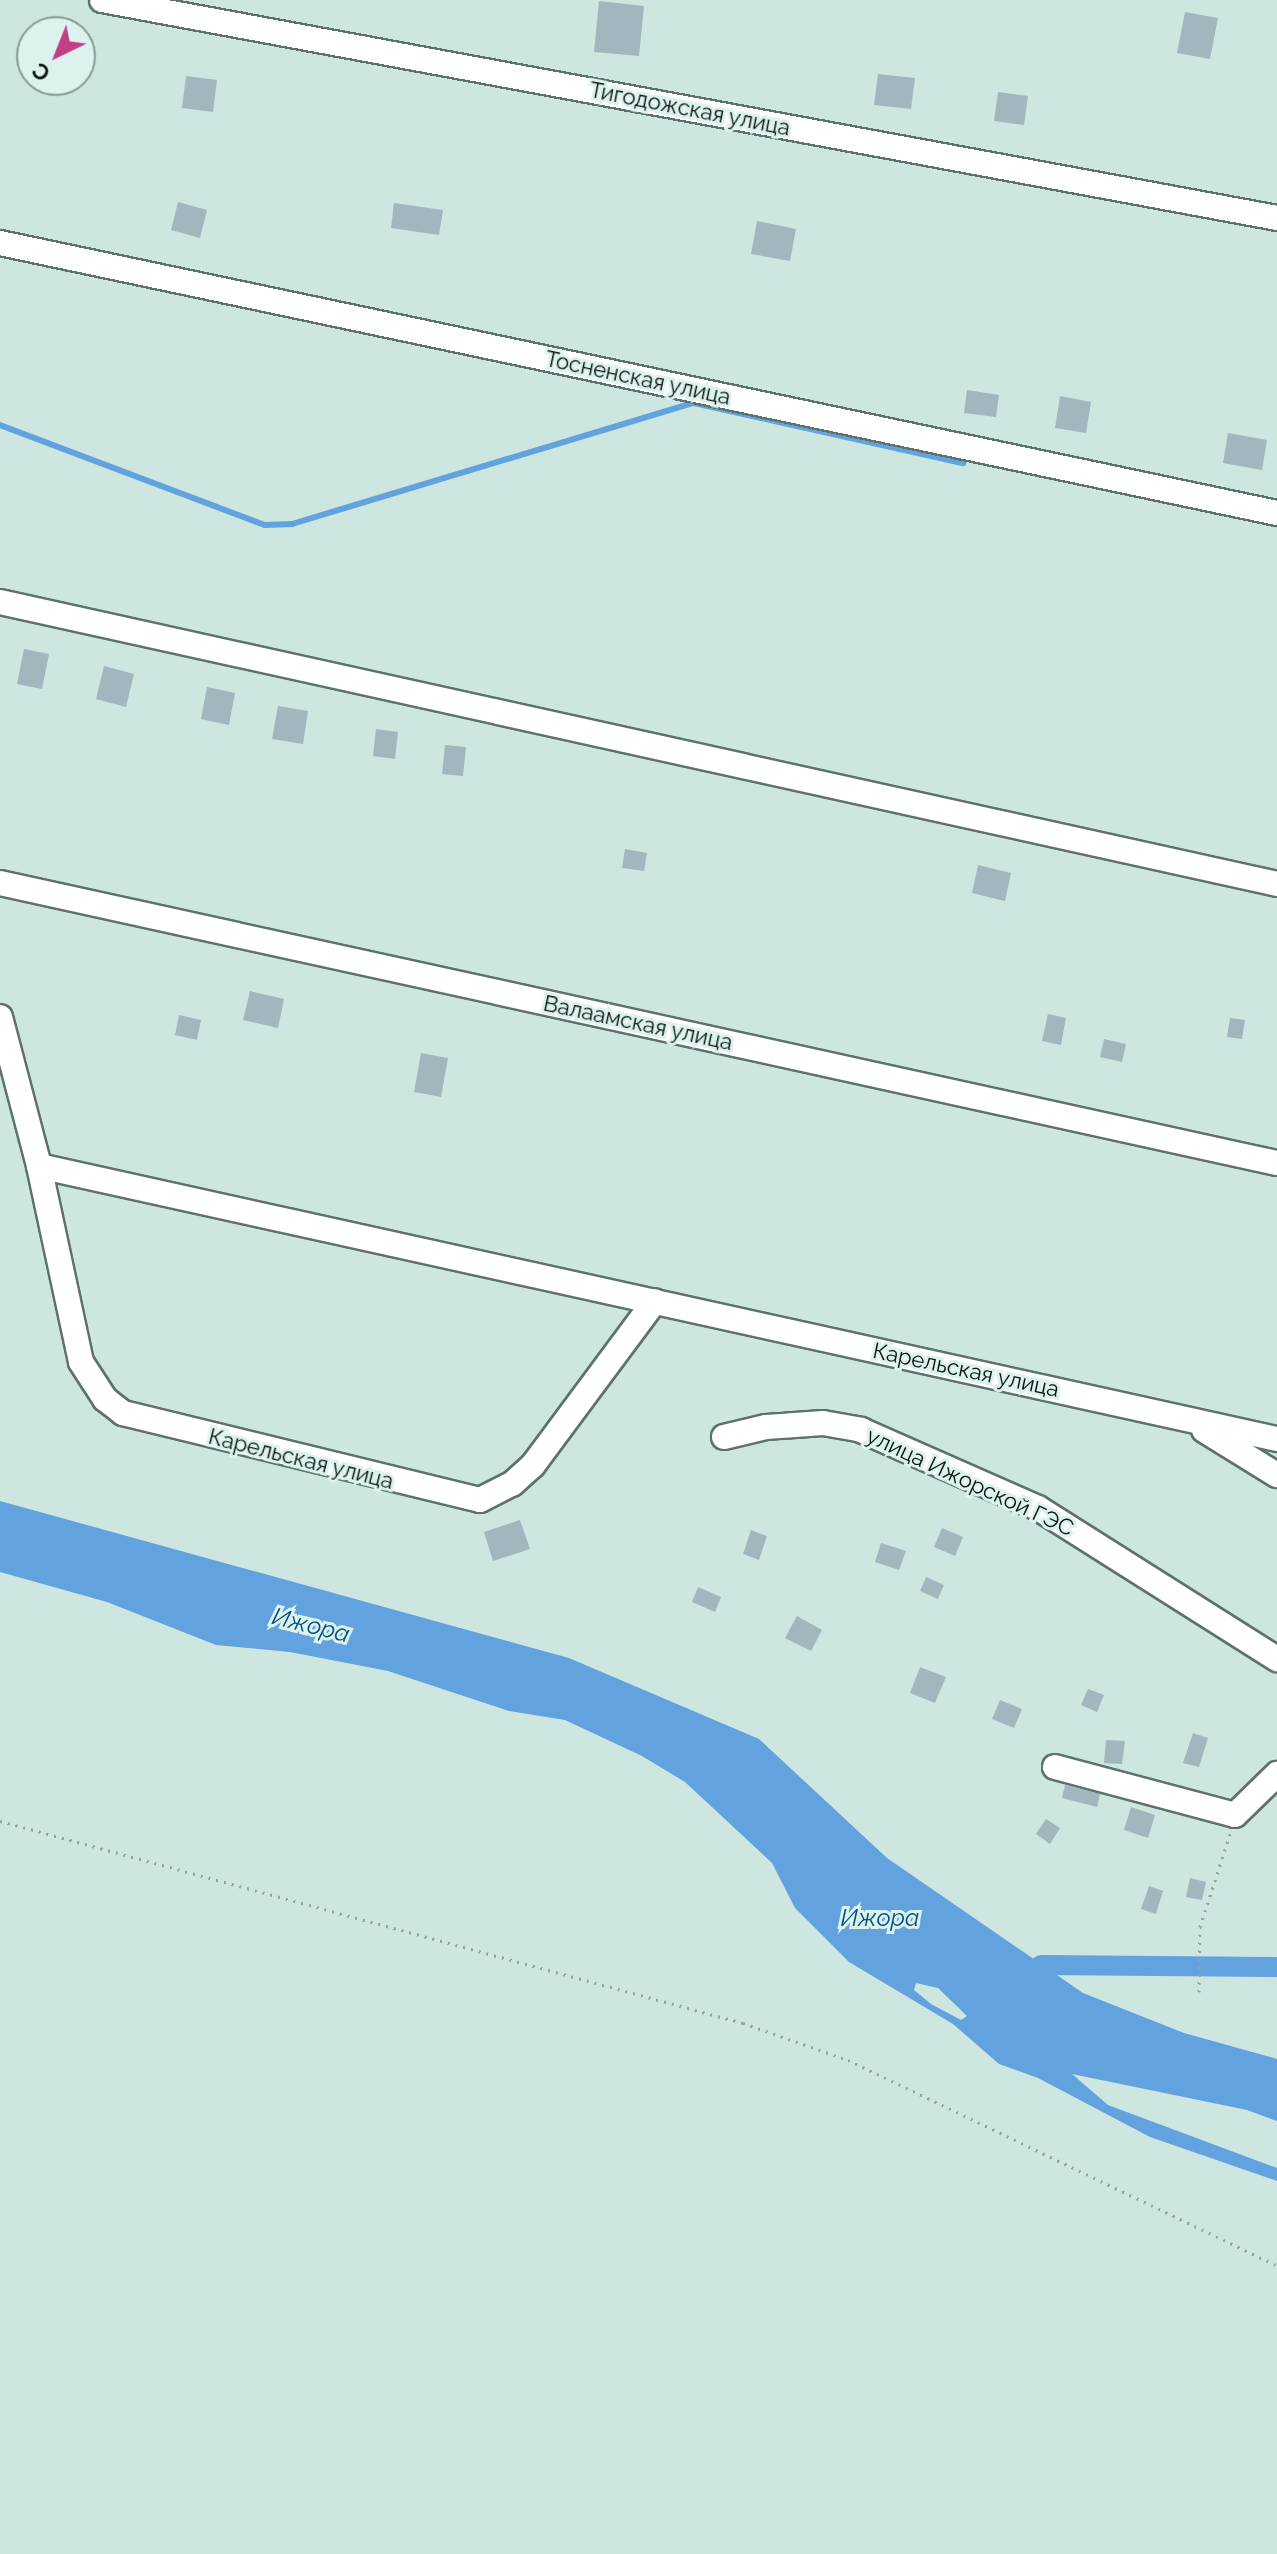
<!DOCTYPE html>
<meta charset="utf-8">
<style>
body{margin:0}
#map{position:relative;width:1277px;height:2554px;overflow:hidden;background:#cee6e0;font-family:Raleway,sans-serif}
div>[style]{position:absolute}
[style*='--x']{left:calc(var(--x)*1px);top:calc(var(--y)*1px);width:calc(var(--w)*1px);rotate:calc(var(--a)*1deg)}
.water>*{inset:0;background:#62a2df}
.stream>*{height:6px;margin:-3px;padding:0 3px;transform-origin:3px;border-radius:3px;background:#62a2df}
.canal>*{height:20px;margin:-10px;padding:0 10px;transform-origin:10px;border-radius:10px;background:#62a2df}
.building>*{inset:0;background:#a1b7bd}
.path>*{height:3px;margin-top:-1.5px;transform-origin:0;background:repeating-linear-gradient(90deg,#90a39e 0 2px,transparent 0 8px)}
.roads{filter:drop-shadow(2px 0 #5d726d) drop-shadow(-2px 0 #5d726d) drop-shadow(0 2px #5d726d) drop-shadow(0 -2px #5d726d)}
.minor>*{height:24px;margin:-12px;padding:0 12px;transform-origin:12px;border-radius:12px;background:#fff}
span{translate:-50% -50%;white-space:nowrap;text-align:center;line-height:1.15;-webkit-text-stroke:6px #dcf3ed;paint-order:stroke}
.street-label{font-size:22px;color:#0c1413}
.water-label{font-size:24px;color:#014f87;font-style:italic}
.north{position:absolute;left:16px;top:16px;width:80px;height:80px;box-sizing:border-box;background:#dcf3ed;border:2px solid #899a96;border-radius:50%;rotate:223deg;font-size:22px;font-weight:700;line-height:32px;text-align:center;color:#0c1413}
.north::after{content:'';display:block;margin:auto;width:28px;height:36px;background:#c33e82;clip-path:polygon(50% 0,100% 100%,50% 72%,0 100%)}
</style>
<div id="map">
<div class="water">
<i style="clip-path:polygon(evenodd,0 1501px,569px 1658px,759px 1739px,887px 1858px,1083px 1993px,1184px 2033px,1277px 2059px,1277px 2121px,1247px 2110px,1072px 2074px,1108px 2105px,1277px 2168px,1277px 2181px,1150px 2137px,1038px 2078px,999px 2064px,953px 2024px,849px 1962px,795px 1908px,772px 1863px,685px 1782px,642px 1756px,565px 1720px,509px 1711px,388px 1671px,290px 1652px,216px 1645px,107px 1602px,0 1572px,0 1501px,916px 1983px,938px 1988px,967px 2016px,961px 2020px,931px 2004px,914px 1990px,916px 1983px)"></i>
</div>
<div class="stream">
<i style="--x:0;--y:425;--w:283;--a:20.7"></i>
<i style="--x:265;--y:525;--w:27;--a:-2"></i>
<i style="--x:292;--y:524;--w:420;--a:-16.8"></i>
<i style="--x:694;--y:403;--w:276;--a:12.6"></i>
</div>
<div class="canal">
<i style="--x:1041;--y:1965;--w:236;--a:0.5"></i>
</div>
<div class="building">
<i style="clip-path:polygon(599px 1px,644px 6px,639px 56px,594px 52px)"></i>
<i style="clip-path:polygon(1185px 12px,1218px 18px,1210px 59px,1177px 53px)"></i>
<i style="clip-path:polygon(878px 74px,915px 78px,911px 109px,874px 105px)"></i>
<i style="clip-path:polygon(186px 76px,217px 80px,213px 112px,182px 108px)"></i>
<i style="clip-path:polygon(998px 92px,1028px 96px,1024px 125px,994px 121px)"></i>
<i style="clip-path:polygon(178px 202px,207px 210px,200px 238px,171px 230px)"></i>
<i style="clip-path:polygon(394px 203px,443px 210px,439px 235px,391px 228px)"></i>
<i style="clip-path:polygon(757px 221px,796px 229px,790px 261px,751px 254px)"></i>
<i style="clip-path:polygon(967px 390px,999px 395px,996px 417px,964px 413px)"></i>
<i style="clip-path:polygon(1060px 396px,1091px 402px,1086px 433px,1055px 428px)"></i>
<i style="clip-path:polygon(1228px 433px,1267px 440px,1262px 470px,1223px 463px)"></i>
<i style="clip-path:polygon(24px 649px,49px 654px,42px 689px,17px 684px)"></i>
<i style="clip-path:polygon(104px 666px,134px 674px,126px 707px,96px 699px)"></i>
<i style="clip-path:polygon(207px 687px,235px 693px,229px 725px,201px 719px)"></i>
<i style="clip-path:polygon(278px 706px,308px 711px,303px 744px,272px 739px)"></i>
<i style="clip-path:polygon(376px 729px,398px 732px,395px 759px,373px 756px)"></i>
<i style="clip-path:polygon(445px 745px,466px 747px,463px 776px,442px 774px)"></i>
<i style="clip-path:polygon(625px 849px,647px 853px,644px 871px,622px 868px)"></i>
<i style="clip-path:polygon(978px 865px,1011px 873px,1005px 901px,972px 893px)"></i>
<i style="clip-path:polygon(250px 991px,284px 999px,278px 1028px,243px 1020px)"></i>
<i style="clip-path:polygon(1048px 1014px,1066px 1018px,1061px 1045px,1042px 1041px)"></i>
<i style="clip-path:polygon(179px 1015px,201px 1020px,197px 1040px,175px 1035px)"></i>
<i style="clip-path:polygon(1230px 1018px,1245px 1020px,1242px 1039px,1227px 1037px)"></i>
<i style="clip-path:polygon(1104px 1039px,1126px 1044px,1122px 1062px,1100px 1057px)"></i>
<i style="clip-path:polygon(421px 1053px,448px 1058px,441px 1097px,414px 1092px)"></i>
<i style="clip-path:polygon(520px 1520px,530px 1549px,493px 1561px,484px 1532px)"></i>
<i style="clip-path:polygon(942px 1528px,963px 1537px,955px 1556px,934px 1547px)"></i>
<i style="clip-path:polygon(751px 1530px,767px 1536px,759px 1560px,743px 1554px)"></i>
<i style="clip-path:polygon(881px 1543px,906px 1551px,899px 1570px,875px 1562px)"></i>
<i style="clip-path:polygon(926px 1577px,944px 1585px,938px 1599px,920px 1591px)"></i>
<i style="clip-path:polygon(698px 1587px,721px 1597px,715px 1612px,692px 1602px)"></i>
<i style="clip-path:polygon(797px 1616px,822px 1630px,811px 1651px,785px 1638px)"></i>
<i style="clip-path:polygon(920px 1667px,946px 1677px,935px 1703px,910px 1693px)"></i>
<i style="clip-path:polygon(1088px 1689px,1104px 1695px,1097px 1712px,1081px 1705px)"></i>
<i style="clip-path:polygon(1000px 1700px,1022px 1709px,1014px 1728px,992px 1719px)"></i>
<i style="clip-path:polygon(1193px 1733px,1208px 1738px,1199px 1767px,1183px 1763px)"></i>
<i style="clip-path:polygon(1106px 1740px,1125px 1741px,1122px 1764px,1104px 1763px)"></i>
<i style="clip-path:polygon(1065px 1785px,1100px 1794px,1097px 1807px,1062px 1798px)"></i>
<i style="clip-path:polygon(1131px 1807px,1155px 1815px,1148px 1838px,1124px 1830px)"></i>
<i style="clip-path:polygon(1046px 1819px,1060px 1828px,1050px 1844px,1036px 1834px)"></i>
<i style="clip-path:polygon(1190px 1878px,1206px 1882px,1202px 1900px,1186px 1897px)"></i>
<i style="clip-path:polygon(1149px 1886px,1163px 1891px,1156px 1914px,1141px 1909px)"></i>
</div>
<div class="path">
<i style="--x:0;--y:1821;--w:770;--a:15.21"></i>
<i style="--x:743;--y:2023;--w:111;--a:19.4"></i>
<i style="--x:848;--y:2060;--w:476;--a:25.6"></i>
<i style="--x:1199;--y:1992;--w:65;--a:-89.1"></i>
<i style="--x:1200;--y:1927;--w:98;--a:-72.1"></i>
</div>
<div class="roads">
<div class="minor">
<i style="--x:102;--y:0;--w:1195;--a:10.51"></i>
<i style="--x:0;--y:243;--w:1305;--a:11.94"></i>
<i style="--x:0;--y:602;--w:1308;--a:12.45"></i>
<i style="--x:0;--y:883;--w:1307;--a:12.37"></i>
<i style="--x:0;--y:1017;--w:154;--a:75.3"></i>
<i style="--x:39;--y:1166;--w:200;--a:77.9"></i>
<i style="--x:81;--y:1362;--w:44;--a:57"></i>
<i style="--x:105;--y:1399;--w:23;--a:38"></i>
<i style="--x:123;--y:1413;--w:367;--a:13.7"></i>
<i style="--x:480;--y:1500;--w:36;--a:-27"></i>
<i style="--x:512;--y:1484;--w:28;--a:-42"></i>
<i style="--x:533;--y:1465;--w:204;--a:-53.4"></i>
<i style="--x:39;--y:1166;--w:1268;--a:12.44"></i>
<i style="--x:1204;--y:1430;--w:86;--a:31.7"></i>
<i style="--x:724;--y:1437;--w:43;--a:-13.4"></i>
<i style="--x:766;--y:1427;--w:57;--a:-4"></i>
<i style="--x:823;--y:1423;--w:39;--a:10"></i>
<i style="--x:861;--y:1430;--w:193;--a:23.8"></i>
<i style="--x:1038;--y:1508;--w:283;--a:32.3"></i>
<i style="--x:1055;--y:1767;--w:186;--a:14.9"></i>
<i style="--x:1235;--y:1815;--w:59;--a:-44.3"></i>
</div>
</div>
<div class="street-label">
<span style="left:690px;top:109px;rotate:11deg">Тигодожская улица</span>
<span style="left:638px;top:378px;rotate:12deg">Тосненская улица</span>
<span style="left:638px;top:1023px;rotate:12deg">Валаамская улица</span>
<span style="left:966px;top:1370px;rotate:12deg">Карельская улица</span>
<span style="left:301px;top:1459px;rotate:14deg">Карельская улица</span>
<span style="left:970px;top:1482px;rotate:25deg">улица Ижорской ГЭС</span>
</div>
<div class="water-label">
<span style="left:311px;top:1625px;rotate:14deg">Ижора</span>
<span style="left:880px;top:1918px">Ижора</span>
</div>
<div class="north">С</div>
</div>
